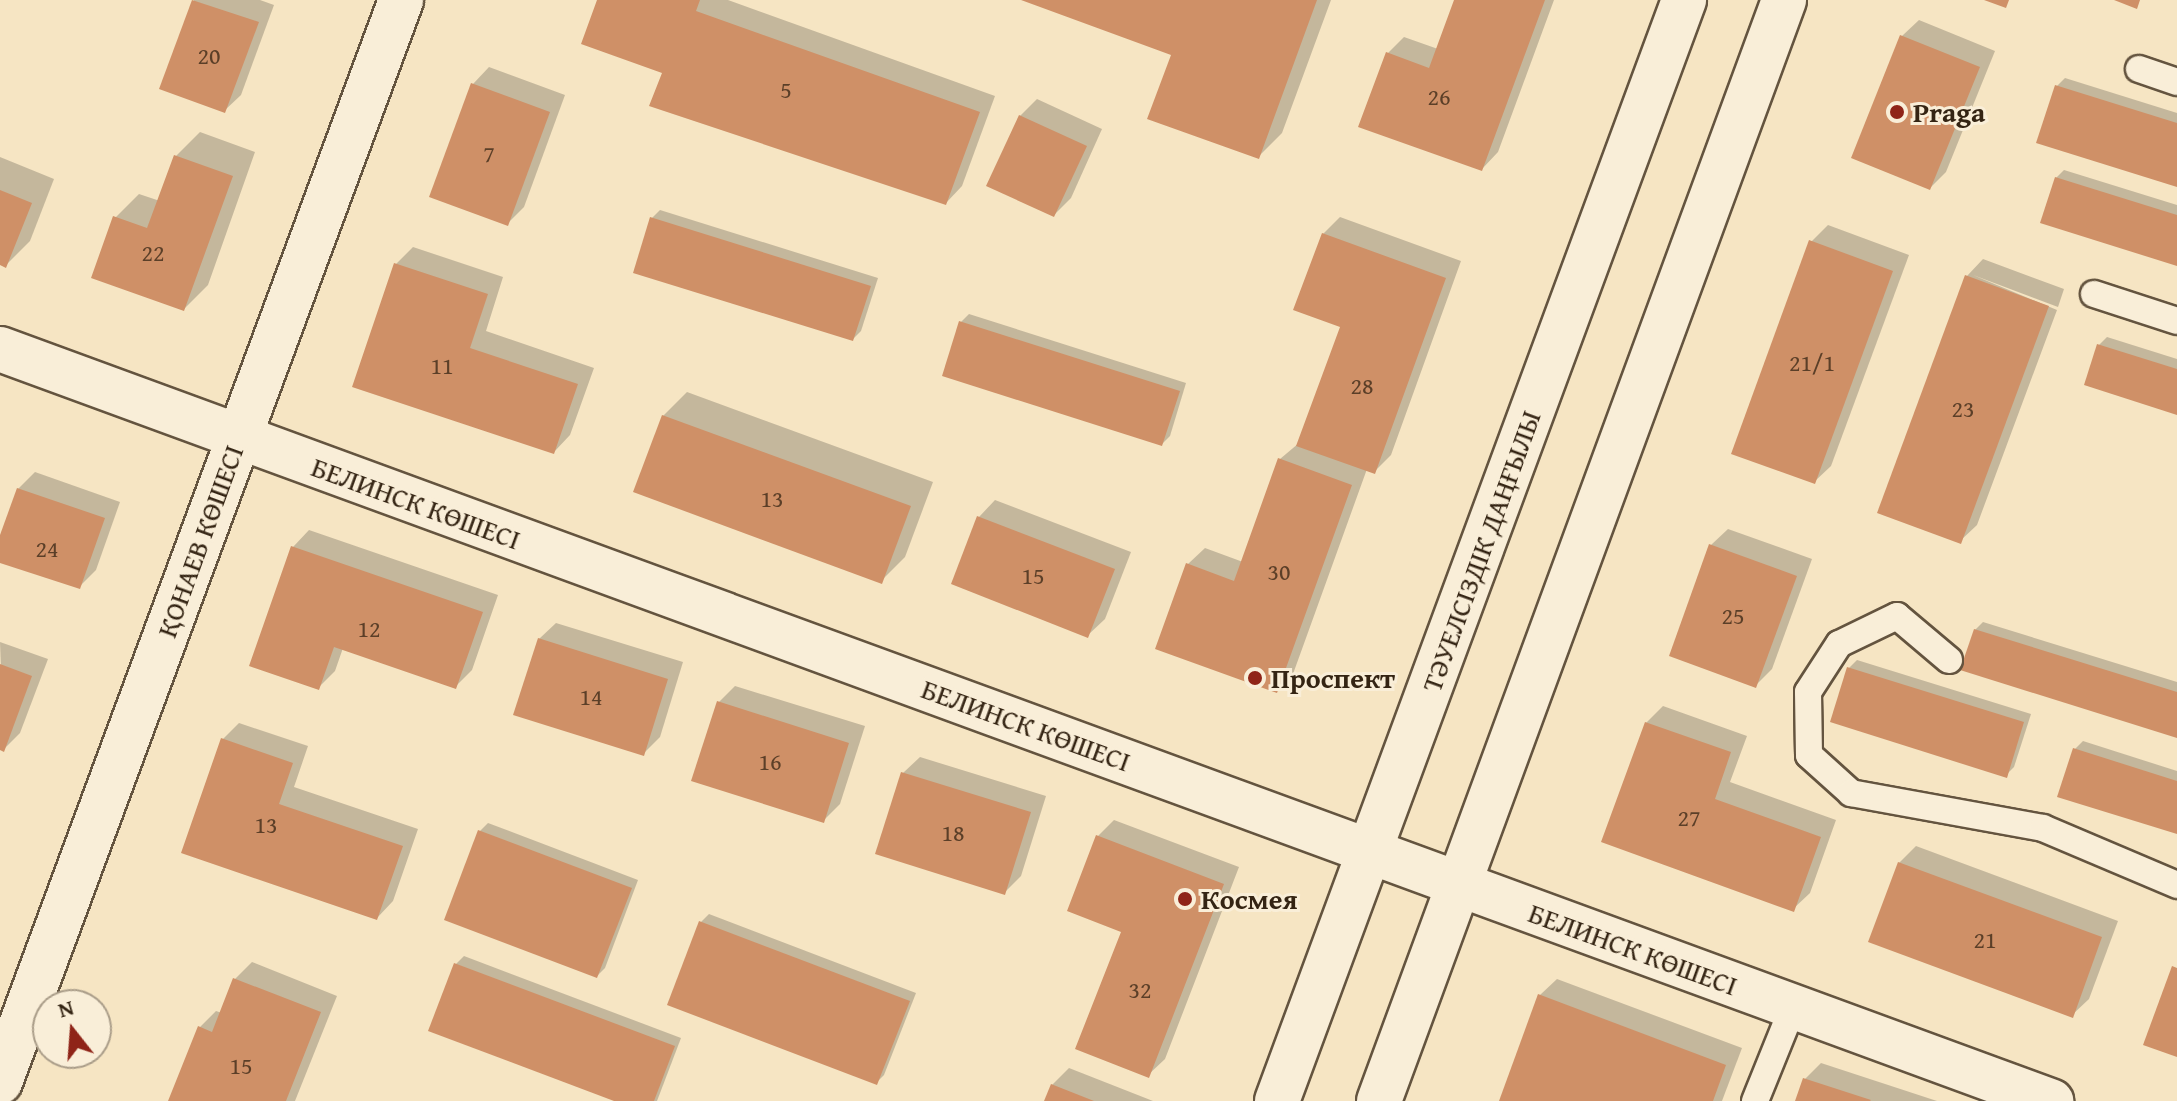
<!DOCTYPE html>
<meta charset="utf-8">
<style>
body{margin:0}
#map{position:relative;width:2177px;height:1101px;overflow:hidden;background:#f6e5c3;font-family:"Gentium Book Plus",serif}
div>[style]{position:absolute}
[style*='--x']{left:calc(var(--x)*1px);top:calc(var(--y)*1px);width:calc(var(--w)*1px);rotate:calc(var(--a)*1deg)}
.shadow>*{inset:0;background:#0003}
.building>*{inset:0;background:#cf9067}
.roads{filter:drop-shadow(2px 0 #64543f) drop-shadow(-2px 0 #64543f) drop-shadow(0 2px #64543f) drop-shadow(0 -2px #64543f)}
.service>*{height:26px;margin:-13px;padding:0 13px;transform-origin:13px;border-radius:13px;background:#f9eed8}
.minor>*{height:44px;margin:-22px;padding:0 22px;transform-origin:22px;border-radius:22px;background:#f9eed8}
.tertiary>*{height:44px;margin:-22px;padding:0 22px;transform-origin:22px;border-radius:22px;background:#f9eed8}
.dots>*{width:22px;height:22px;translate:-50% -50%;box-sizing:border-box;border:4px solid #f9eed8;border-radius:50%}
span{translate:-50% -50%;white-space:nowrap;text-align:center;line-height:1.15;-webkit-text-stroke:6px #f9eed8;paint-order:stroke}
.number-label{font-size:24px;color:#5b3f28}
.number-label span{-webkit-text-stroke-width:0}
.poi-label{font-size:28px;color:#342413;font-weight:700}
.left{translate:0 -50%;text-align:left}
.street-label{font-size:28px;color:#342413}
.north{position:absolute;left:32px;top:989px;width:80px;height:80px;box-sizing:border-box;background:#f9eed8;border:2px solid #aa9d89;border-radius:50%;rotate:343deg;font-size:22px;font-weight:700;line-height:32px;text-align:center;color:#342413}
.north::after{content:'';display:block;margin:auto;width:28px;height:36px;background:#8f2418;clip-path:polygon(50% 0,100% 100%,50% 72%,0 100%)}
</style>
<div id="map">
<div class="shadow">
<i style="clip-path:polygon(194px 0,260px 0,274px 5px,241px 95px,224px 111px,161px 88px)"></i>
<i style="clip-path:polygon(599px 0,728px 0,995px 96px,962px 186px,946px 203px,664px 72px)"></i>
<i style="clip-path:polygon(1026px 0,1331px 0,1282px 133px,1258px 157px,1174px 54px)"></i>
<i style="clip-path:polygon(1456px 0,1554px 0,1498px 152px,1482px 169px,1387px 54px,1404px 37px,1438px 49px)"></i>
<i style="clip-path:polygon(1919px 20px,1995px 51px,1946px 172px,1930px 188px,1902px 36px)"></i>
<i style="clip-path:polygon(489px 67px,565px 95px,524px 207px,507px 224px,431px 195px,473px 84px)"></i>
<i style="clip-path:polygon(2065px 78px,2177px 113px,2177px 185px,2057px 86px)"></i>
<i style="clip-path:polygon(1037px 99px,1102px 129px,1071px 198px,1054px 215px,1020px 116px)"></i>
<i style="clip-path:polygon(200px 132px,255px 152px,208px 285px,184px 309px,115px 218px,139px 194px,160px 201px,176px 156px)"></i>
<i style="clip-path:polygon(0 157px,54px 179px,30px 241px,6px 265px,0 263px)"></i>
<i style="clip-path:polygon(2064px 170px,2177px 205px,2177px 264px,2056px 178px)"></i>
<i style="clip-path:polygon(660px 210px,878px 278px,861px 331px,853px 339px,652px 218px)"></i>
<i style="clip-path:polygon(1340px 217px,1461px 261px,1391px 455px,1374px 472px,1367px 469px,1293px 674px,1276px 690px,1188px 564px,1205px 548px,1243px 562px,1280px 459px,1299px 443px,1342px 325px,1323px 234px)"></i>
<i style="clip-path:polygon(1828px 225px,1909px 255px,1831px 466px,1814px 482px,1811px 242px)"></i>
<i style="clip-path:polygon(413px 247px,503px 277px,486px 331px,594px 368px,570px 435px,554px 452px,396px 264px)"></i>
<i style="clip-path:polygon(1983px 259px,2064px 289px,2058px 307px,1973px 275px,2057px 310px,1977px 525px,1960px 541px,1967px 276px)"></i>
<i style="clip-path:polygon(969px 314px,1186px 383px,1170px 436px,1162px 444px,961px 322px)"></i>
<i style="clip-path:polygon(2107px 337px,2177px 359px,2177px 413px,2099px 345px)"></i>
<i style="clip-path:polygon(687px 392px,933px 482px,905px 557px,881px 581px,663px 416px)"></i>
<i style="clip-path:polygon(35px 472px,120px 502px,96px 570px,79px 587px,0 560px,0 542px,18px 489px)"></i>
<i style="clip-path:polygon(995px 500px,1131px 552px,1105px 619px,1088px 635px,953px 583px,979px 517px)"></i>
<i style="clip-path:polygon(1728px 529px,1812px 559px,1772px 669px,1756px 685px,1711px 545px)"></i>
<i style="clip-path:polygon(309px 530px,498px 595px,472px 670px,456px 686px,343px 648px,335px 671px,318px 688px,293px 547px)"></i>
<i style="clip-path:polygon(1983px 622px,2177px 682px,2177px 736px,1975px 630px)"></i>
<i style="clip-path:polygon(556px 623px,683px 662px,660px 737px,643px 754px,539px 639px)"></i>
<i style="clip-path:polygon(0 642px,48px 659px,20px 733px,4px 749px)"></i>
<i style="clip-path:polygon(1857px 660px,2031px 714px,2014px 767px,2006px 775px,1849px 668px)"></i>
<i style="clip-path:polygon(735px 686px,865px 726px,840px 804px,823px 821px,719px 702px)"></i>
<i style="clip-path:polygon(1663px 706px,1747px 736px,1730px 782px,1836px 820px,1810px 893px,1793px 909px,1646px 723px)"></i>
<i style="clip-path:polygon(239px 723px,308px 746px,294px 787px,418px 829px,393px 901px,377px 918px,222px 740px)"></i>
<i style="clip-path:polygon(2083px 741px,2177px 771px,2177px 832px,2075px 749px)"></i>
<i style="clip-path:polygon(920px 757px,1046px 796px,1021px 876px,1004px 893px,903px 773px)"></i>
<i style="clip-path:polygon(1114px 820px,1239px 867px,1165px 1059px,1148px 1075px,1123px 930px,1098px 836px)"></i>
<i style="clip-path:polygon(488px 823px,638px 880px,605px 968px,597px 976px,480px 831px)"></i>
<i style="clip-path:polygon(1916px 846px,2118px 921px,2089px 999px,2072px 1015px,1899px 863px)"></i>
<i style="clip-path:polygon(709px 914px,916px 993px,884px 1075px,876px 1083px,701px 922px)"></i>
<i style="clip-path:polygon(464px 956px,681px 1038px,657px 1101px,620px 1101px,456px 964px)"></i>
<i style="clip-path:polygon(252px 962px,337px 996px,295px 1101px,170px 1101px,200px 1027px,216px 1011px,222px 1013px,235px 979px)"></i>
<i style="clip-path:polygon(1557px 979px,1742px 1048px,1722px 1101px,1501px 1101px,1540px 995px)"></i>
<i style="clip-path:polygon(1821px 1063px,1937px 1101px,1797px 1101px,1805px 1079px)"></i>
<i style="clip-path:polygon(1069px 1068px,1153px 1101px,1046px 1101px,1052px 1085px)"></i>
</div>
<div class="building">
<i style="clip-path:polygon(192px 0,259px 22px,225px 113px,159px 89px)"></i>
<i style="clip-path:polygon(597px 0,700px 0,696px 11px,980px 112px,946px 205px,649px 106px,662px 73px,581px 44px)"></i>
<i style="clip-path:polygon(1021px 0,1317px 0,1259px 159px,1147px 119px,1171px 55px)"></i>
<i style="clip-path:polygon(1454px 0,1545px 0,1482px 171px,1358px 127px,1386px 52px,1429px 68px)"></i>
<i style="clip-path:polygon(1984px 0,2009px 0,2006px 8px)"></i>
<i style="clip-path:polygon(2114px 0,2140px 0,2137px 9px)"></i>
<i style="clip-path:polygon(1900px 35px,1980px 67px,1930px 190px,1851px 158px)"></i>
<i style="clip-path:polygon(471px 83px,550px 112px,508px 226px,429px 197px)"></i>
<i style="clip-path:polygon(2055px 85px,2177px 123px,2177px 187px,2036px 143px)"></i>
<i style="clip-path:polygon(1019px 115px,1087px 146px,1054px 217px,986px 186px)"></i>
<i style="clip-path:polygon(174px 155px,233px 176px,184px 311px,91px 278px,113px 216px,147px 228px)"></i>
<i style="clip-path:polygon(2055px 177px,2177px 215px,2177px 266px,2040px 223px)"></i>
<i style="clip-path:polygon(0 190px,32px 203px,6px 268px,0 265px)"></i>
<i style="clip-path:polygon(650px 217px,871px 286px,853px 341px,633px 273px)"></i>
<i style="clip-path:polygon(1322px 233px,1446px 278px,1375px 474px,1296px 446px,1340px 327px,1293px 310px)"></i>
<i style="clip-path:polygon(1809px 240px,1893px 271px,1815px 484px,1731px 454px)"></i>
<i style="clip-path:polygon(394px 263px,488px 294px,470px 348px,578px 384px,554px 454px,352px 387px)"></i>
<i style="clip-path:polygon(1965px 275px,2049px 306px,1961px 544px,1877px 513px)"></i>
<i style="clip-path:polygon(959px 321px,1180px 391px,1162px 446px,942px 376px)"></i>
<i style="clip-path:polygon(2097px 344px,2177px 369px,2177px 415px,2084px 385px)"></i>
<i style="clip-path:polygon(662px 415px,911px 506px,882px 584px,633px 492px)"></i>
<i style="clip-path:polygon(1278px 458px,1352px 485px,1277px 693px,1155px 649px,1186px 563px,1234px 581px)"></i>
<i style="clip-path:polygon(17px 488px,105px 518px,80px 589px,0 563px,0 535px)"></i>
<i style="clip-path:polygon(977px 516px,1115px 569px,1088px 638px,951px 584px)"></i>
<i style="clip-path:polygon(1709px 544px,1797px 576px,1756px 688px,1669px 656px)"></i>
<i style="clip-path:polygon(291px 546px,483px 612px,456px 689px,334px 647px,319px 690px,249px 666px)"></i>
<i style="clip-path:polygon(1974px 629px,2177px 692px,2177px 738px,1960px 670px)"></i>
<i style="clip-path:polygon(538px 638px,668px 679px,644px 756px,513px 715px)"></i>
<i style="clip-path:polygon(0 664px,32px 676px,4px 752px,0 750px)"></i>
<i style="clip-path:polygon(1847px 667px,2024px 722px,2007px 778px,1830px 722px)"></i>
<i style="clip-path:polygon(717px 701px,849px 743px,824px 823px,691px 781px)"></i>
<i style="clip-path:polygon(1645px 722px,1731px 752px,1715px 799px,1821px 837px,1794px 912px,1601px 842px)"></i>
<i style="clip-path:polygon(221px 738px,293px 763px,279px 804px,403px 846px,377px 920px,181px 853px)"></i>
<i style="clip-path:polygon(2073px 748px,2177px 781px,2177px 834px,2057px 797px)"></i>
<i style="clip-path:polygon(901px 772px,1031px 812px,1005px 895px,875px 854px)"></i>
<i style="clip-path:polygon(478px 830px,632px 888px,597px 978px,444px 920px)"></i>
<i style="clip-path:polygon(1096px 835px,1224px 884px,1149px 1078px,1075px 1049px,1121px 932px,1067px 911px)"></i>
<i style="clip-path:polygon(1898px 862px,2102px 937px,2073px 1018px,1868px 942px)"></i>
<i style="clip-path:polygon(699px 921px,910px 1001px,877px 1085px,667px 1005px)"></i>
<i style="clip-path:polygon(454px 963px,675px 1046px,654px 1101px,614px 1101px,428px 1031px)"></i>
<i style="clip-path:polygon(2172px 966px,2177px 968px,2177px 1057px,2143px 1045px)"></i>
<i style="clip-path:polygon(233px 978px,321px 1012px,286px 1101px,168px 1101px,198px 1026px,212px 1032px)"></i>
<i style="clip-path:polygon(1538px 994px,1726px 1065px,1713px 1101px,1499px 1101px)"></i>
<i style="clip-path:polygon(1803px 1078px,1871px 1100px,1870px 1101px,1795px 1101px)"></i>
<i style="clip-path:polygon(1051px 1084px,1094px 1101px,1044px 1101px)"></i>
</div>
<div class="roads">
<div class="service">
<i style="--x:2139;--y:69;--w:40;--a:18.9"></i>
<i style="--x:2094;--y:294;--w:87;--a:18"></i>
<i style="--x:1949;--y:660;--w:68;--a:-139.8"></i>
<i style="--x:1897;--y:616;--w:64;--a:154.2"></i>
<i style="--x:1839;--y:644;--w:57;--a:122.9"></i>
<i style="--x:1808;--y:692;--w:63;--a:89.1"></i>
<i style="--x:1809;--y:755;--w:57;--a:42.1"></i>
<i style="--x:1851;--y:793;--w:195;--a:10.3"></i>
<i style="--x:2043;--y:828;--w:146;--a:23"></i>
<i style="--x:1755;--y:1101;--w:101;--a:-68"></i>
</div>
<div class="minor">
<i style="--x:0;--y:349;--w:2185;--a:20.14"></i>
<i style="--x:0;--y:1082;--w:1154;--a:-69.66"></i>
</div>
<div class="tertiary">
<i style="--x:1277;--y:1101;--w:1174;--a:-69.71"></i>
<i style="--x:1379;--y:1101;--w:1173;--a:-69.8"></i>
</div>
</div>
<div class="dots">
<i style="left:1897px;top:112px;background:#8f2418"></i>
<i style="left:1255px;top:678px;background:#8f2418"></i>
<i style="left:1185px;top:899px;background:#8f2418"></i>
</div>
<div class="number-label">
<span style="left:209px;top:56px">20</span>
<span style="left:786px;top:90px">5</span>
<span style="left:1439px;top:97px">26</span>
<span style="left:489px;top:154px">7</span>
<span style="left:153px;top:253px">22</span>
<span style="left:1812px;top:363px">21/1</span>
<span style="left:442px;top:366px">11</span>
<span style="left:1362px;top:386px">28</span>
<span style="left:1963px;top:409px">23</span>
<span style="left:772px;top:499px">13</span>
<span style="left:47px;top:549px">24</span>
<span style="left:1279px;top:572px">30</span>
<span style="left:1033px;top:576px">15</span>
<span style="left:1733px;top:616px">25</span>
<span style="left:369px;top:629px">12</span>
<span style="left:591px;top:697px">14</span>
<span style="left:770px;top:762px">16</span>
<span style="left:1689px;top:818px">27</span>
<span style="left:266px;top:825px">13</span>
<span style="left:953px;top:833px">18</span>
<span style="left:1985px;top:940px">21</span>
<span style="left:1140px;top:990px">32</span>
<span style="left:241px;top:1066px">15</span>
</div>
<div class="poi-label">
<span class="left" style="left:1913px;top:112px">Praga</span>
<span class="left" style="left:1271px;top:678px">Проспект</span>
<span class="left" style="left:1201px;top:899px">Космея</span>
</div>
<div class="street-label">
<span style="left:416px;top:503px;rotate:20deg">БЕЛИНСК КӨШЕСІ</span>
<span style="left:200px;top:541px;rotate:-70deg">ҚОНАЕВ КӨШЕСІ</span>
<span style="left:1481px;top:551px;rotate:-70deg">ТӘУЕЛСІЗДІК ДАҢҒЫЛЫ</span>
<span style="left:1026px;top:725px;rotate:20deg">БЕЛИНСК КӨШЕСІ</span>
<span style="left:1633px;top:949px;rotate:20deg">БЕЛИНСК КӨШЕСІ</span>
</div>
<div class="north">N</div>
</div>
